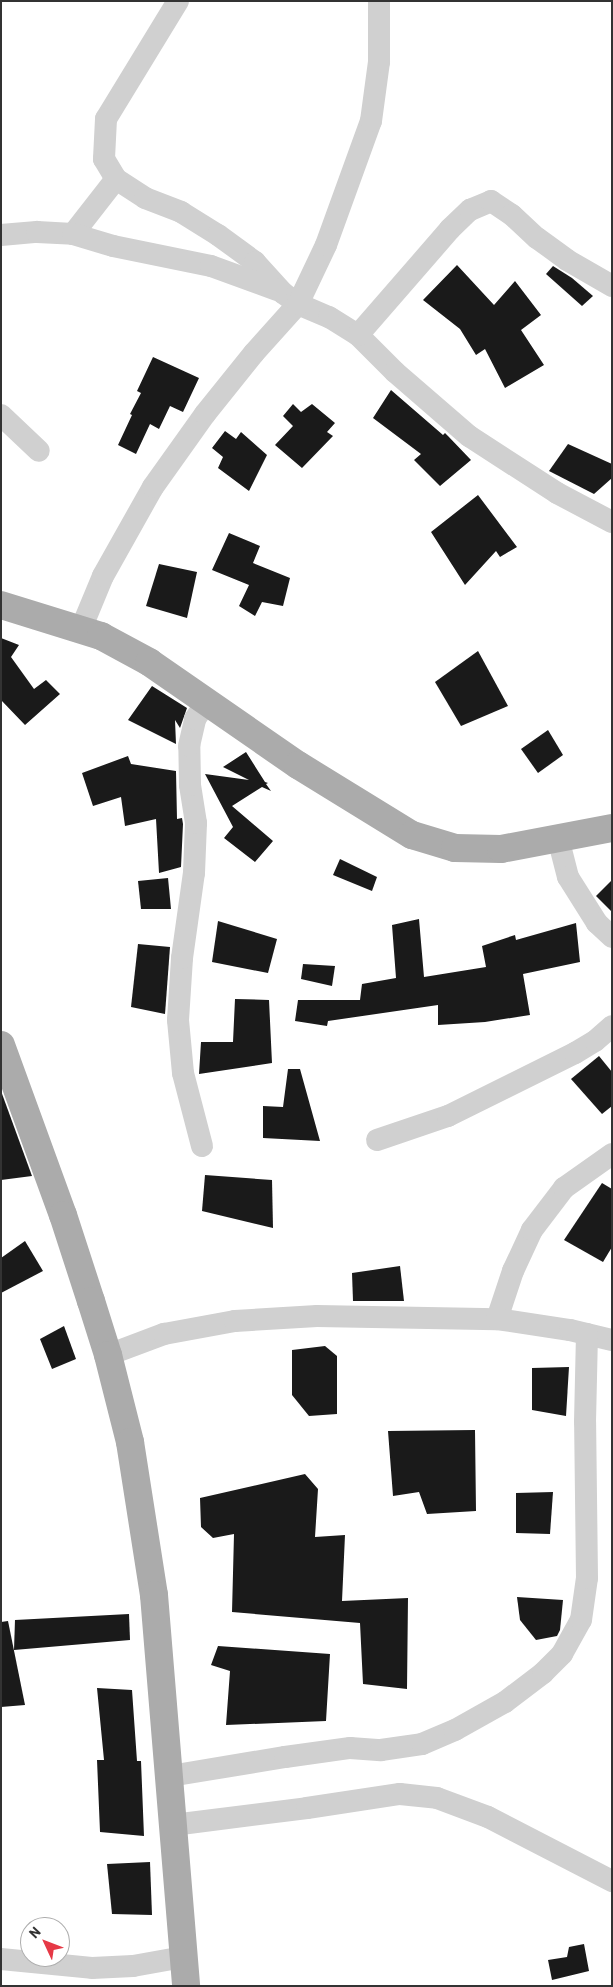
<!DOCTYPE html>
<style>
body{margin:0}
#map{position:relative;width:613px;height:1987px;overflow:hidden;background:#fff;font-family:Barlow,sans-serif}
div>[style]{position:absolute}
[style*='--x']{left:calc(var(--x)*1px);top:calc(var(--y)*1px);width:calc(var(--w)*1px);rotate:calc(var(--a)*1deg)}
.building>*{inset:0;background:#1a1a1a}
.minor>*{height:22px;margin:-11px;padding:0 11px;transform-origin:11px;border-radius:11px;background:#d0d0d0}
.major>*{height:28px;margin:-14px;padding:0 14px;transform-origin:14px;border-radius:14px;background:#ababab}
span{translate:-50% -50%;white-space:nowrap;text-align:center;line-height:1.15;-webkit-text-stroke:5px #fff;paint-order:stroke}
.frame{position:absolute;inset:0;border:2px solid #333;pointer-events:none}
.north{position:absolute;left:20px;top:1917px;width:50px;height:50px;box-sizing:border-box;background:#fff;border:1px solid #adadad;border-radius:50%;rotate:313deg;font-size:14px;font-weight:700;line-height:20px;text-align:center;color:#333}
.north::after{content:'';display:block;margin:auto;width:18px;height:22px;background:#e63946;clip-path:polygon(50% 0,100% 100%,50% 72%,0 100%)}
</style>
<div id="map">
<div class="building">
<i style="clip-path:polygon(457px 265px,494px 305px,515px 281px,541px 315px,521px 330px,544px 365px,505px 388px,485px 349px,476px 355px,460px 329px,423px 300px)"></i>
<i style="clip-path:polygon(553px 266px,572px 278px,593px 296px,582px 306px,546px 274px)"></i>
<i style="clip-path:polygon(153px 357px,199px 378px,183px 412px,170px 406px,159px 429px,150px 424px,136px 454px,118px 445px,132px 415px,130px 414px,141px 393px,137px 391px)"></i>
<i style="clip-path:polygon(391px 390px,443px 435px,445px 433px,448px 436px,471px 460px,440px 486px,414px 460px,421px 454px,373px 418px)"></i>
<i style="clip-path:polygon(293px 404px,301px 412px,312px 404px,335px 423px,327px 432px,333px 436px,302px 468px,275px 445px,293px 426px,283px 416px)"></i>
<i style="clip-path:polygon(225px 431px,236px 439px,241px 432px,267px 455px,249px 491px,218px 468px,223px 457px,212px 448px)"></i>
<i style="clip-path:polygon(568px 444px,612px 464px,612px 478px,594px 494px,549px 471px)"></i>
<i style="clip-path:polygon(478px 495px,517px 547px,500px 557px,496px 551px,465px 585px,431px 532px)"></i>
<i style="clip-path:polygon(229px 533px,260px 546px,253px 563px,290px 578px,283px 606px,262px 602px,255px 616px,239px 606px,249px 585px,212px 570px)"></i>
<i style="clip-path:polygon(159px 564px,197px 572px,187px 618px,146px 606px)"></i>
<i style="clip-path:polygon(1px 638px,19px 645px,11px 657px,34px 689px,46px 680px,60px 694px,25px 725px,1px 700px)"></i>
<i style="clip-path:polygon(478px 651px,508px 706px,461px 726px,435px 682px)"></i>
<i style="clip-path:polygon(152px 686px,187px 708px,180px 728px,175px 720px,176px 744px,128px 720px)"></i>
<i style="clip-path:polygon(548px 730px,563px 755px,538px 773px,521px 749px)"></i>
<i style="clip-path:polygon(246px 752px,265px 782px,268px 783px,266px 784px,271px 791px,262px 787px,232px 806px,273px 841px,255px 862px,224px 838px,233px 827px,205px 774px,249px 780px,223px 767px)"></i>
<i style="clip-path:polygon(128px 756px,131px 764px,176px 771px,177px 819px,182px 818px,183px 824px,181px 867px,159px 873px,156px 819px,125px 826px,121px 797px,93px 806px,82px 773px)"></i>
<i style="clip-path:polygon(340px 859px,377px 877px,372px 891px,333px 875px)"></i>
<i style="clip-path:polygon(168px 878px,171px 909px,141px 909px,138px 881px)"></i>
<i style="clip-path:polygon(612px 880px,612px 912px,596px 896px)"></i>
<i style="clip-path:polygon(419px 919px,424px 977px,486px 967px,482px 946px,515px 935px,516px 940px,576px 923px,580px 962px,523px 974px,530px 1015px,485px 1022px,438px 1025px,438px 1005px,328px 1021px,327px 1026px,295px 1021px,298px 1000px,360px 1000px,362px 984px,396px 978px,392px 925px)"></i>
<i style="clip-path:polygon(218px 921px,277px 939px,268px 973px,212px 962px)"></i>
<i style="clip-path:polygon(138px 944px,170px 947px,165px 1014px,131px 1007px)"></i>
<i style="clip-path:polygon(303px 964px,335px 966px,332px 986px,301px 979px)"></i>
<i style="clip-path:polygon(235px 999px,269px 1000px,272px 1063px,199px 1074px,201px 1042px,233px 1042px)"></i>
<i style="clip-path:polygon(599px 1056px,612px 1072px,612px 1106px,602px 1114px,571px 1079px)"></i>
<i style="clip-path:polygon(288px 1069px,300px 1069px,320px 1141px,263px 1138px,263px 1106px,283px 1107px)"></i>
<i style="clip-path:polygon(1px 1091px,32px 1176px,1px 1180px)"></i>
<i style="clip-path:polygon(205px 1175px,272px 1180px,273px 1228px,202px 1211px)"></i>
<i style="clip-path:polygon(602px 1183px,612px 1189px,612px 1247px,603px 1262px,564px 1240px)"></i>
<i style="clip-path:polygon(25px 1241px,43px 1271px,1px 1293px,1px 1258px)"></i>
<i style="clip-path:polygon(400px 1266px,404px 1301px,353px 1301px,352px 1273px)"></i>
<i style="clip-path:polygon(64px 1326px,76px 1359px,52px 1369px,40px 1339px)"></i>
<i style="clip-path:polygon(325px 1346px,337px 1356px,337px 1414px,309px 1416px,292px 1395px,292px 1350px)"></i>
<i style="clip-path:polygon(569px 1367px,566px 1416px,532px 1410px,532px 1368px)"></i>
<i style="clip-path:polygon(475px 1430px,476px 1511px,427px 1514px,419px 1492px,393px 1496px,388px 1431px)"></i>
<i style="clip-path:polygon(305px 1474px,318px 1489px,315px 1537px,345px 1535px,342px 1601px,408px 1598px,407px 1689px,363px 1684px,360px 1623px,232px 1612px,234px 1534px,213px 1538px,201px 1527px,200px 1498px)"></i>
<i style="clip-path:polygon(553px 1492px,550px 1534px,516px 1533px,516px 1493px)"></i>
<i style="clip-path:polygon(517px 1597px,563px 1600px,560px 1630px,557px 1636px,536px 1640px,520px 1620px)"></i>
<i style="clip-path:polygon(129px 1614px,130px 1640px,14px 1650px,15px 1620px)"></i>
<i style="clip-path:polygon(8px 1621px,25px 1705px,1px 1707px,1px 1622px)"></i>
<i style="clip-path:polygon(218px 1646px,330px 1654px,326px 1721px,226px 1725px,230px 1671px,211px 1665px)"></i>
<i style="clip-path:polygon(97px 1688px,132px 1690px,137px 1761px,141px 1761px,144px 1836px,100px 1832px,97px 1760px,104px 1760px)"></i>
<i style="clip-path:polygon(150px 1862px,152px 1915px,112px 1914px,107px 1864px)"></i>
<i style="clip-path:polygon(584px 1944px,589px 1971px,552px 1980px,548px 1960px,567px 1957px,569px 1947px)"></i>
</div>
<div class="minor">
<i style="--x:178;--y:1;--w:138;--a:121.4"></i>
<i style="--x:106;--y:119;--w:40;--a:92.9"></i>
<i style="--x:104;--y:159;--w:23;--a:59"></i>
<i style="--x:116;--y:179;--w:35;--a:33"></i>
<i style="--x:145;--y:198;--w:39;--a:21"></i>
<i style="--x:181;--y:212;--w:44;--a:31.9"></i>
<i style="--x:218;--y:235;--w:46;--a:36.1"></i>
<i style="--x:255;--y:262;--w:42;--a:47.9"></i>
<i style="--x:283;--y:293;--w:19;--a:36"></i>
<i style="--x:298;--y:304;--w:34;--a:23"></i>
<i style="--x:329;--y:317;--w:34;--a:32"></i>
<i style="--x:358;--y:335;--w:52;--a:45"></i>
<i style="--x:395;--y:372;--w:98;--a:40.9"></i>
<i style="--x:469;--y:436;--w:105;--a:32.9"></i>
<i style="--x:557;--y:493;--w:62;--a:27.8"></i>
<i style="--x:73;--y:234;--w:70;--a:-52"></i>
<i style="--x:1;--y:235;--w:36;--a:-5"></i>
<i style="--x:37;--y:232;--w:36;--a:3"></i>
<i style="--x:73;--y:234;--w:42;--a:16.7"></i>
<i style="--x:113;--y:246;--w:100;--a:11.5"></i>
<i style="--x:211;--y:266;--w:70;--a:20"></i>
<i style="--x:358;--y:335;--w:140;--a:-49"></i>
<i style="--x:450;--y:229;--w:28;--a:-44"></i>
<i style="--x:470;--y:210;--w:23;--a:-23"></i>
<i style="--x:491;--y:201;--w:25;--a:34"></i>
<i style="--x:512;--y:215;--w:34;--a:43"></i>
<i style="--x:537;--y:238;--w:37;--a:36"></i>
<i style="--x:567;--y:260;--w:52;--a:30"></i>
<i style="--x:1;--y:415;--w:52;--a:43.5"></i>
<i style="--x:81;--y:629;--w:57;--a:-67.5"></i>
<i style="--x:103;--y:576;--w:102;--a:-60.7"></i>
<i style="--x:153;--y:487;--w:90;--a:-54.5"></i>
<i style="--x:205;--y:414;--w:78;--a:-51.2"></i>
<i style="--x:254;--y:353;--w:66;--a:-48.1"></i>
<i style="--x:298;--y:304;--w:65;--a:-64.6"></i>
<i style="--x:326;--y:245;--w:132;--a:-70.1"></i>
<i style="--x:371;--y:121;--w:60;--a:-82.3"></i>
<i style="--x:379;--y:62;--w:61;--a:-90"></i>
<i style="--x:558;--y:838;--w:40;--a:75.6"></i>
<i style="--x:568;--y:877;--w:54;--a:57.8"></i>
<i style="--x:597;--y:923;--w:21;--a:43"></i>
<i style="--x:377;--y:1140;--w:75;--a:-18.7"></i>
<i style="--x:448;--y:1116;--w:142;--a:-26.4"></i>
<i style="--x:575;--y:1053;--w:23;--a:-31"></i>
<i style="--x:595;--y:1041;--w:23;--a:-41"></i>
<i style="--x:202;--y:1146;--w:75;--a:-104.6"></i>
<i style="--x:183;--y:1073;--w:53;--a:-95.4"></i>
<i style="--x:178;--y:1020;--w:62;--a:-86.3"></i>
<i style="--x:182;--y:958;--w:86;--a:-82"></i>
<i style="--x:194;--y:873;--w:50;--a:-87.7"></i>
<i style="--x:196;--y:823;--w:38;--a:-99"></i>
<i style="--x:190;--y:785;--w:39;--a:-91"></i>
<i style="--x:189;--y:746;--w:28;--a:-77"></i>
<i style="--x:195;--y:719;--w:21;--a:-55"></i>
<i style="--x:497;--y:1319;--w:51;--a:-71.6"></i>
<i style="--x:513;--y:1271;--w:45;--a:-65.1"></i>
<i style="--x:532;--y:1230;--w:53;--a:-52.7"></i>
<i style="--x:564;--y:1188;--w:59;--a:-35.3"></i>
<i style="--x:108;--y:1355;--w:60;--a:-20.6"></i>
<i style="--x:164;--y:1334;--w:72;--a:-10.4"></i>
<i style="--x:235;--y:1321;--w:82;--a:-3.5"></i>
<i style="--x:317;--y:1316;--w:180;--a:1"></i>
<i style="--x:497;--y:1319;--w:74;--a:8.6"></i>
<i style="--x:570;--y:1330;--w:43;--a:13.4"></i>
<i style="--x:170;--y:1776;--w:117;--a:-9.4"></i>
<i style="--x:285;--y:1757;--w:66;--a:-7.9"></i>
<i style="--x:350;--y:1748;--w:31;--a:4"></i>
<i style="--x:381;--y:1750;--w:41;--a:-8.3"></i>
<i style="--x:422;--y:1744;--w:36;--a:-23"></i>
<i style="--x:455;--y:1730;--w:57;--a:-29.2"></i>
<i style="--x:505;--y:1702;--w:48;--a:-37.3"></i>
<i style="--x:543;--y:1673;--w:27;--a:-45"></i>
<i style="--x:562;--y:1654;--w:39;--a:-61"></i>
<i style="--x:581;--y:1620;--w:42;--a:-81.9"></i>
<i style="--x:587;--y:1578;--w:156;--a:-90.7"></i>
<i style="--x:585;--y:1422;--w:88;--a:-88.7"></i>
<i style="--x:173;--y:1825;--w:135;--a:-7.2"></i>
<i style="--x:307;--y:1808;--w:94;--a:-8.6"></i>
<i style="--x:400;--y:1794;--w:37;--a:6"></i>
<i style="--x:437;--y:1798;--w:54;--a:20.4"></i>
<i style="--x:488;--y:1817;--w:140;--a:27.3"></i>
<i style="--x:1;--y:1959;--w:91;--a:5.6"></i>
<i style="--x:92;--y:1968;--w:41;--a:-2.8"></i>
<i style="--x:133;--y:1966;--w:51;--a:-10.2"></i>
</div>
<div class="major">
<i style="--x:1;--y:605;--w:105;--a:17.2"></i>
<i style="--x:101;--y:636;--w:55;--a:28.4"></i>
<i style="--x:149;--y:662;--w:181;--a:34.7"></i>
<i style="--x:298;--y:765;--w:134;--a:31.6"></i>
<i style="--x:412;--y:835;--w:45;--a:16.8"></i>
<i style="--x:455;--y:848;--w:46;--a:1.2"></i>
<i style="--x:501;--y:849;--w:113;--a:-10.7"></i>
<i style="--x:1;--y:1045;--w:181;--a:70"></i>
<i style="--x:63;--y:1215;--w:90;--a:72"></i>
<i style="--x:91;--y:1301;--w:57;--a:72.5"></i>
<i style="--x:108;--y:1355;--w:90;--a:75.8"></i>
<i style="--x:130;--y:1442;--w:155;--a:81.1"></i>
<i style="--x:154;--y:1595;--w:392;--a:85.3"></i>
</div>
<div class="frame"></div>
<div class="north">N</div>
</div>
